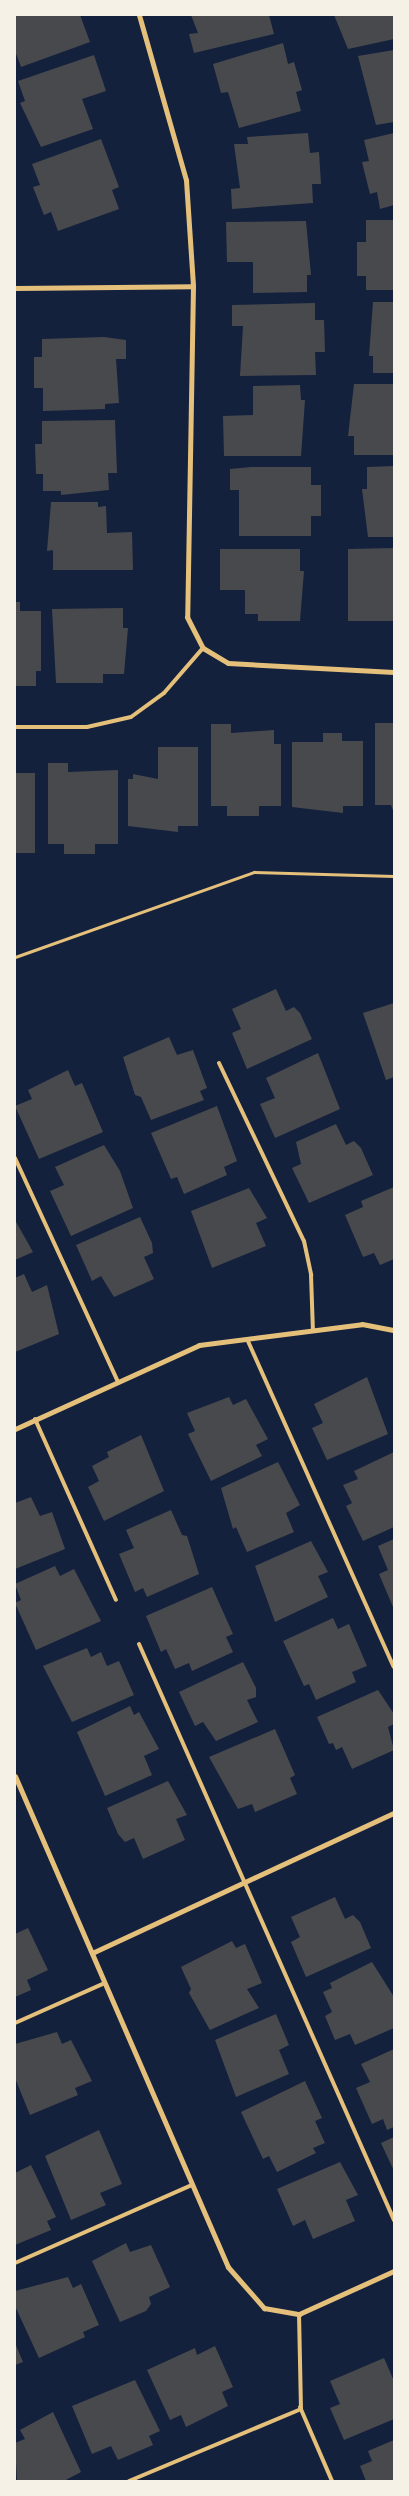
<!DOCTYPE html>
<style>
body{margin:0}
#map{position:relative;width:409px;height:2496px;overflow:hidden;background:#14213d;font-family:"IBM Plex Serif",serif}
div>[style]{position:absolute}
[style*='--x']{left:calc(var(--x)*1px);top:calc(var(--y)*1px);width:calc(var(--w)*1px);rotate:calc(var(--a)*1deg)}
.building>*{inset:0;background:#48494c}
.path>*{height:3px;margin:-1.5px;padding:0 1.5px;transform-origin:1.5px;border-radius:1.5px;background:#e5c07b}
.service>*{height:4px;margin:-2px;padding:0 2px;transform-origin:2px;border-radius:2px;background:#e5c07b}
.minor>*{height:5px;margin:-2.5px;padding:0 2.5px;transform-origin:2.5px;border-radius:2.5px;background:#e5c07b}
span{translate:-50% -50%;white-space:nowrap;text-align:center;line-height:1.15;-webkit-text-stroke:5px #f6f1e7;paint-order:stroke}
.frame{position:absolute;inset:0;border:16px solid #f6f1e7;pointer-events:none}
</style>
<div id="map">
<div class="building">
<i style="clip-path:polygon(15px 15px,80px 15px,90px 42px,21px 67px,15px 51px)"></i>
<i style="clip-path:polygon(191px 15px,269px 15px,274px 34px,194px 53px,189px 34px,198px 33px)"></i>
<i style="clip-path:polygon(334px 15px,394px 15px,394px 39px,348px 49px)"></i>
<i style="clip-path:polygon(283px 43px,288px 64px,294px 62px,302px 90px,296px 92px,301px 111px,239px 128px,228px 92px,221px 93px,213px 64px)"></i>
<i style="clip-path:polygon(394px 50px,394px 122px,376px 125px,358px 56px)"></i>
<i style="clip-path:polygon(94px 55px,106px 91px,82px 99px,93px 129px,41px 147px,20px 103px,25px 101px,18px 81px)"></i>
<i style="clip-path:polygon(308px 133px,310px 153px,319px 152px,321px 184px,312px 184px,313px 203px,232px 209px,231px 189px,240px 188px,234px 144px,248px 144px,247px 137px)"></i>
<i style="clip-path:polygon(394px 133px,394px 205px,380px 209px,377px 192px,370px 194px,362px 162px,369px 161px,364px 140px)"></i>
<i style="clip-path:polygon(101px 139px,119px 187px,112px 190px,119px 209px,58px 231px,51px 212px,44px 215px,33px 187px,40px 185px,32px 164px)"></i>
<i style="clip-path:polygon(366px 220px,394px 220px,394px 290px,366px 290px,366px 276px,357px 276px,357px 242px,366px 242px)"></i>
<i style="clip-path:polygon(306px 221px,311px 275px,307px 275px,307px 292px,253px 293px,253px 262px,227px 262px,226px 222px)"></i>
<i style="clip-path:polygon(373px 302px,394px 302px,394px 373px,373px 373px,373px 356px,369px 356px)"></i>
<i style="clip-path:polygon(315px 303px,315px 320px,324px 320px,325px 352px,315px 352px,316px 375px,240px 376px,243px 326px,232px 326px,232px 305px)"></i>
<i style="clip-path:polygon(104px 337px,126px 340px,126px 359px,116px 359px,119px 403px,105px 404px,105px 409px,43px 411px,43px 388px,34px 388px,34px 357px,42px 357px,42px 339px)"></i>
<i style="clip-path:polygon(354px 384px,394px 384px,394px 455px,354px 455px,354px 436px,348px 436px)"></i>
<i style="clip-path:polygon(300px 385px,301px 400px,305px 400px,301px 456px,224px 456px,223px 416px,253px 415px,253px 386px)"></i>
<i style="clip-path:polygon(115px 420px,117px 473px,108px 473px,109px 490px,61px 495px,61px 491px,43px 491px,43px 474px,36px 474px,35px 444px,42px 444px,42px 421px)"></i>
<i style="clip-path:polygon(394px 466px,394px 537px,368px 537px,362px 489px,367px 489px,367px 467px)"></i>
<i style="clip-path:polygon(251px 467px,311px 467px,311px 485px,321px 485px,321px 516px,311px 516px,311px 536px,239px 536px,239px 490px,230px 490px,230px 469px)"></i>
<i style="clip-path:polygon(51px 502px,98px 502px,98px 507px,106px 506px,107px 533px,132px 532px,133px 570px,53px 570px,53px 550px,47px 551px)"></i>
<i style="clip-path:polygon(394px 548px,393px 621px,348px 621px,348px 549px)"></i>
<i style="clip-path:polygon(220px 549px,300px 549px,300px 571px,304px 571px,300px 621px,258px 621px,258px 614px,245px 614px,245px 590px,220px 590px)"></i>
<i style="clip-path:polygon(15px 602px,20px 602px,20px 611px,41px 611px,41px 671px,36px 671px,36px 686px,15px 686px)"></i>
<i style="clip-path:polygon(123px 608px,123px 628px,128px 628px,124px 674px,103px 674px,103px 683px,56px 683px,52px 609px)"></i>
<i style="clip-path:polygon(375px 723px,394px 723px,394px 813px,391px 805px,375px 805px)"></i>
<i style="clip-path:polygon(211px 724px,231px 724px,231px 733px,274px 730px,274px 744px,281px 744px,281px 806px,259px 806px,259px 816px,227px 816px,227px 806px,211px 806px)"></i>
<i style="clip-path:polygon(323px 733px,342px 733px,342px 741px,363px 741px,363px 806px,343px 806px,343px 813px,292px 807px,292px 742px,323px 742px)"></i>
<i style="clip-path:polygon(158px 747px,198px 747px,198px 826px,178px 826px,178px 832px,128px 826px,128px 779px,133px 779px,133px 774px,158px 779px)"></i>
<i style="clip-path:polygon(48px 763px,68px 763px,68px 772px,118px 770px,118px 844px,95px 844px,95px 854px,64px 854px,64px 844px,48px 844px)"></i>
<i style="clip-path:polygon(15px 773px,35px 773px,35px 853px,15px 853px)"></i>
<i style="clip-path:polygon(276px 989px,286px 1011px,294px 1007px,300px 1013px,312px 1039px,247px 1069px,232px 1033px,241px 1029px,232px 1009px)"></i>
<i style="clip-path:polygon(394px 1003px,394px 1077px,386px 1080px,363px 1013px)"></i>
<i style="clip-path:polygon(169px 1037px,177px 1055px,193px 1050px,207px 1088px,200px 1091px,204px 1100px,151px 1120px,141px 1097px,135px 1095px,123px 1057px)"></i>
<i style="clip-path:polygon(318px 1053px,340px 1109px,275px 1138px,260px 1104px,275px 1098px,266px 1078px)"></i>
<i style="clip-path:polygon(68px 1070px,75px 1086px,82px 1083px,103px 1132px,39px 1159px,15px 1106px,32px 1099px,28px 1090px)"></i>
<i style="clip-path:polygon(217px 1106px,237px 1161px,224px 1167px,227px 1175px,184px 1194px,177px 1177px,171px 1179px,151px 1133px)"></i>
<i style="clip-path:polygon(336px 1124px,346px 1145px,354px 1141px,361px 1148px,373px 1175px,309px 1203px,292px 1168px,301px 1164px,296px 1142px)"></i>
<i style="clip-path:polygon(104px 1145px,120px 1171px,133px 1208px,71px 1236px,50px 1191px,64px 1185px,55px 1167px)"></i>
<i style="clip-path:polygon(394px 1187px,394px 1259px,380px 1265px,374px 1253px,363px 1257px,345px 1215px,363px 1207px,361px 1201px)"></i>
<i style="clip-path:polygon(249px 1188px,267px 1218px,256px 1223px,266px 1246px,212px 1268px,191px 1211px)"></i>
<i style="clip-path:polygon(140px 1217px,152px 1243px,153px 1253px,144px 1257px,154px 1279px,114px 1297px,101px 1276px,92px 1281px,76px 1245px)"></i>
<i style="clip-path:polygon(15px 1220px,33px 1252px,15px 1260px)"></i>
<i style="clip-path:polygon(24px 1274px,32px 1292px,47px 1285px,59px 1334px,15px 1352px,15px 1278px)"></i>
<i style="clip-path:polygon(367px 1377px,388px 1434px,327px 1460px,312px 1428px,323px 1423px,314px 1404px)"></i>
<i style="clip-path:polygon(229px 1397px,233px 1405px,246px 1399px,268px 1439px,256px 1445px,262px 1456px,211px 1481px,188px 1434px,195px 1431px,187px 1413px)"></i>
<i style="clip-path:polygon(141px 1435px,164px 1491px,104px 1521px,88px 1487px,99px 1481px,92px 1466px,109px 1457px,107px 1452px)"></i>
<i style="clip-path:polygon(394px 1452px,394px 1527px,363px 1541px,346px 1506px,352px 1503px,343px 1485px,358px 1479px,354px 1471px)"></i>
<i style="clip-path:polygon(278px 1462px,300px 1505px,286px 1513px,294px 1532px,247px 1552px,236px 1527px,233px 1529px,221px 1488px)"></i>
<i style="clip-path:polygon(31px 1497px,40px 1516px,52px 1512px,65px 1549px,15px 1569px,15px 1503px)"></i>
<i style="clip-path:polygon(171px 1510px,182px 1535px,187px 1536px,199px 1574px,147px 1597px,143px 1588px,135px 1592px,119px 1554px,134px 1548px,126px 1530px)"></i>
<i style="clip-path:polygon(394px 1539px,394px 1606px,393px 1607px,379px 1574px,388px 1570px,378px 1546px)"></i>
<i style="clip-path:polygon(311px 1541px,328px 1572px,318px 1576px,328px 1597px,275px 1622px,255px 1566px)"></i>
<i style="clip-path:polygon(55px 1566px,60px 1576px,74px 1569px,101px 1621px,36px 1650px,15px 1603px,21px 1600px,15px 1584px)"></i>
<i style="clip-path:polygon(212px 1587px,233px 1634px,226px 1637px,233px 1652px,192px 1671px,189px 1663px,175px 1669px,166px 1649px,161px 1652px,146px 1616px)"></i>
<i style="clip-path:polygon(333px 1618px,338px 1629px,349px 1624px,367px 1666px,352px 1672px,356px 1682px,316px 1700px,309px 1684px,304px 1686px,283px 1641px)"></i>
<i style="clip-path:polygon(87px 1648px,91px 1657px,101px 1652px,107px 1666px,119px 1661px,134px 1695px,72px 1722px,43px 1666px)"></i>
<i style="clip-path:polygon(243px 1662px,256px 1688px,256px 1697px,247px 1700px,258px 1722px,216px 1741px,203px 1722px,195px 1726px,179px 1692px)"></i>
<i style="clip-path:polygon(378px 1690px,394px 1714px,394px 1724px,388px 1727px,394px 1750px,352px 1769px,342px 1747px,336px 1750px,333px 1743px,329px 1744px,317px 1717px)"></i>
<i style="clip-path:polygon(130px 1706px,134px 1715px,139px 1712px,159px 1749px,144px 1756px,152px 1775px,105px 1796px,77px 1732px)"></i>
<i style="clip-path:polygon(275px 1729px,295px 1775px,290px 1778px,297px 1794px,255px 1812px,252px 1804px,238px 1809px,209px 1757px)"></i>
<i style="clip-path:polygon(168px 1781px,187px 1815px,176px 1819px,185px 1840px,143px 1859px,134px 1838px,125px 1842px,118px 1834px,107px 1808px)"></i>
<i style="clip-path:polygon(335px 1897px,345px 1919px,353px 1915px,360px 1922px,371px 1948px,306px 1977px,291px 1942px,300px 1937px,291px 1917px)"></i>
<i style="clip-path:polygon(28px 1928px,48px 1970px,27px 1980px,31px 1990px,15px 1997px,15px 1934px)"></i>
<i style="clip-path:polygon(232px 1941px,236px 1948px,245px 1944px,262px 1983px,247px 1989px,259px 2008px,210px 2030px,189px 1993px,191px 1989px,181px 1967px)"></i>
<i style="clip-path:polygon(372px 1962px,394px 1997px,394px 2028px,355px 2045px,350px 2034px,335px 2040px,325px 2016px,332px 2012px,323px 1992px,332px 1988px,330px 1983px)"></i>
<i style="clip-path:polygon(276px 2014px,289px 2045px,279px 2050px,289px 2074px,236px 2097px,215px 2040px)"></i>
<i style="clip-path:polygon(57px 2032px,62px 2044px,71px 2040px,92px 2081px,75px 2088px,78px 2095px,30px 2115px,15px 2078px,15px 2044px)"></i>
<i style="clip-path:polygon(394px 2049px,394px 2127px,387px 2130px,383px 2119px,372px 2124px,356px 2088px,370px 2082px,361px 2064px)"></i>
<i style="clip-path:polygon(305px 2081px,322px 2118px,315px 2121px,325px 2143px,313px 2148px,316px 2153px,277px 2172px,269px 2156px,263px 2159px,241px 2112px)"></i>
<i style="clip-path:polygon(99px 2130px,122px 2184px,100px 2193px,106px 2205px,71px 2220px,45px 2156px)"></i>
<i style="clip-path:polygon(394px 2137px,394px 2171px,381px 2143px)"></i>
<i style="clip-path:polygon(340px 2162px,358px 2195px,346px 2200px,355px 2221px,313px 2239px,305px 2220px,293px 2226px,277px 2189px)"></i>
<i style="clip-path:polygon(31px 2165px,56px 2217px,47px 2221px,51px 2230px,15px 2245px,15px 2173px)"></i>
<i style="clip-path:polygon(126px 2243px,130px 2252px,151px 2245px,170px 2287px,149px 2297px,151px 2304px,146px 2311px,120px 2322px,92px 2261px)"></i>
<i style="clip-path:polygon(68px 2277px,73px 2288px,81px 2284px,99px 2325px,83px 2332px,85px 2337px,39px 2358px,15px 2306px,15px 2291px)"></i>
<i style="clip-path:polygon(15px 2343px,23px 2362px,15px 2365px)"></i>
<i style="clip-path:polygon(215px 2346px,233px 2387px,222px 2392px,228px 2406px,186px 2427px,181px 2415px,170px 2420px,147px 2370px,195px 2348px,197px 2355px)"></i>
<i style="clip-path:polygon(384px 2358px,394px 2381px,394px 2419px,344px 2440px,330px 2408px,340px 2404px,330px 2381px)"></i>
<i style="clip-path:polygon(135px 2380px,160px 2431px,149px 2436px,153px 2445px,118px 2460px,111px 2446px,92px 2454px,72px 2406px)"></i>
<i style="clip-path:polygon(53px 2412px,81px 2472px,64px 2481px,17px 2481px,15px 2443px,25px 2439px,20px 2430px)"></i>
<i style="clip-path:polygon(394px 2440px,394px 2481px,366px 2481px,360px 2466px,372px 2461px,368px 2451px)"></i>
</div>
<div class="path">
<i style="--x:15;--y:957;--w:254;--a:-19.6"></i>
<i style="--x:254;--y:872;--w:140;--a:1.6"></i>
</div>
<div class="service">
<i style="--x:15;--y:727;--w:72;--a:0"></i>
<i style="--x:87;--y:727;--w:45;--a:-12.8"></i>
<i style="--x:131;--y:717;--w:41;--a:-36"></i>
<i style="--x:164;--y:693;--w:60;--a:-49.1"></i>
<i style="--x:219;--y:1063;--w:197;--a:64.5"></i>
<i style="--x:304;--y:1241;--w:35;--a:78"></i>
<i style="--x:311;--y:1275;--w:56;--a:88"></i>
<i style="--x:15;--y:1158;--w:247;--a:65.3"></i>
<i style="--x:247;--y:1339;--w:359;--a:65.9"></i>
<i style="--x:35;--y:1419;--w:198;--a:65.9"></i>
<i style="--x:139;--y:1644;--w:630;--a:66.12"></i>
<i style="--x:15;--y:2023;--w:98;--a:-24"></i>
<i style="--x:15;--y:2263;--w:193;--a:-23.8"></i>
<i style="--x:300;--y:2407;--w:81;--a:66.6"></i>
<i style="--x:129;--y:2481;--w:186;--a:-22.7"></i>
<i style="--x:301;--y:2409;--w:95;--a:-91.2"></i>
</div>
<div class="minor">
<i style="--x:139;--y:15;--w:172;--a:74.1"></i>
<i style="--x:186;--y:180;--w:106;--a:86.2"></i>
<i style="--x:193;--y:286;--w:331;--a:91"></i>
<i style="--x:187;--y:617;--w:35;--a:63"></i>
<i style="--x:203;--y:648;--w:29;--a:31"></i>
<i style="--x:228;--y:663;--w:166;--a:3.1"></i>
<i style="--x:15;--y:288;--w:178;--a:-0.6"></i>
<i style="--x:15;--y:1429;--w:202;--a:-24.5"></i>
<i style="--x:199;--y:1345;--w:164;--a:-7.3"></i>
<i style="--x:362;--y:1324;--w:33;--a:11"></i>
<i style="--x:15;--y:1776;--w:535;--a:66.55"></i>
<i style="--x:228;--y:2267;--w:55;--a:48.7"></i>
<i style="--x:264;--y:2308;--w:36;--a:10"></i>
<i style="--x:299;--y:2314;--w:104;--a:-24.4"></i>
<i style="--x:92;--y:1953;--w:333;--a:-24.9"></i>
</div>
<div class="frame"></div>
</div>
